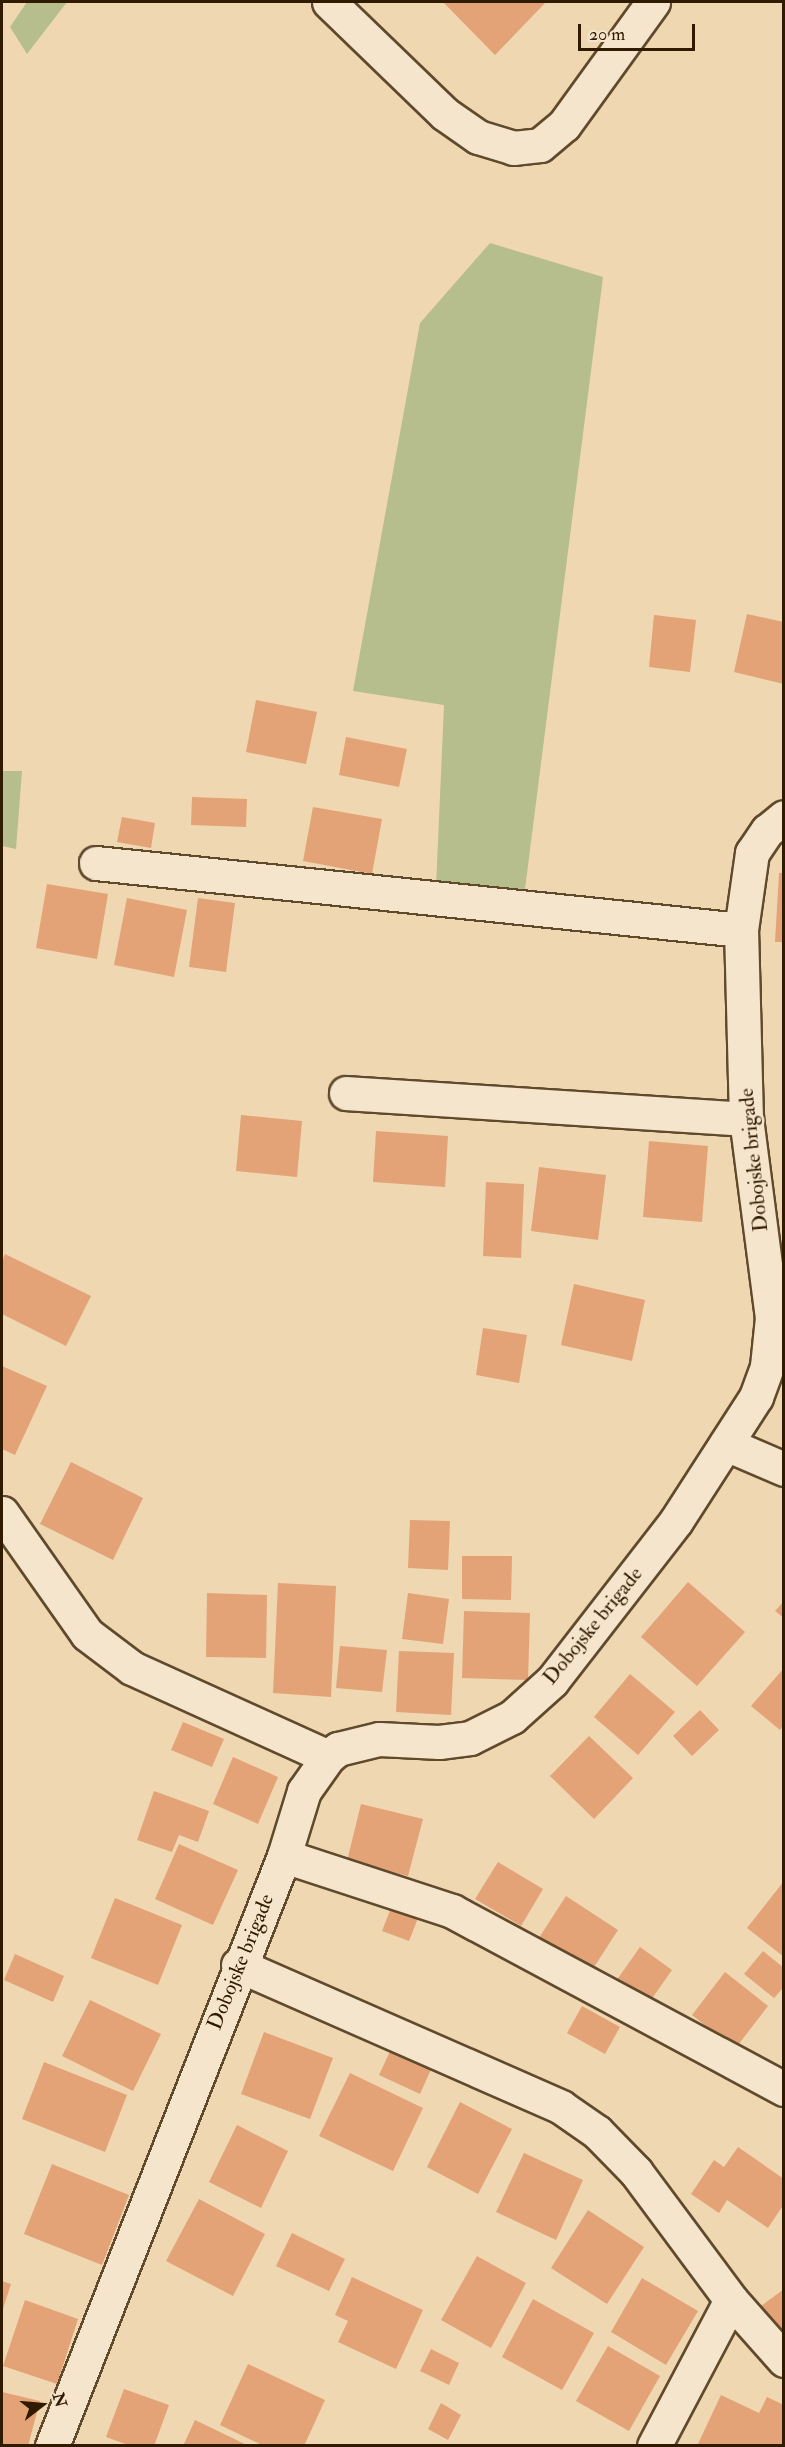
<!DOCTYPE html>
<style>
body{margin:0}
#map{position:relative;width:785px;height:2447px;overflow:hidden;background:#efd7b2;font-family:"IM FELL Double Pica",serif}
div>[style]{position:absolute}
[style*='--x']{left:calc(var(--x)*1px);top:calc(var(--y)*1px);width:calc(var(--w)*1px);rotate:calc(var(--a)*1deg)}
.green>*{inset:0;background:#b7be8d}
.building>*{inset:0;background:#e3a377}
.roads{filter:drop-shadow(2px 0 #604a2c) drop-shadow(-2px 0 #604a2c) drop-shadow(0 2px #604a2c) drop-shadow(0 -2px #604a2c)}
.minor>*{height:33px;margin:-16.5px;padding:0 16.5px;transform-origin:16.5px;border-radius:16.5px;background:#f5e5cd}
span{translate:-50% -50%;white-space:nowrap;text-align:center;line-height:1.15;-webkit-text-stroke:5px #f5e5cd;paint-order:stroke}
.street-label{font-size:21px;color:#301b00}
.frame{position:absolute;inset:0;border:3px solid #301b00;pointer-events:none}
.north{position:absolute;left:12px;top:2375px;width:60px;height:60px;-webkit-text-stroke:4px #f5e5cd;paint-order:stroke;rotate:74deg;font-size:16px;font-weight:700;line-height:24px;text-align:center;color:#301b00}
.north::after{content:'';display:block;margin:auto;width:21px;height:27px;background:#301b00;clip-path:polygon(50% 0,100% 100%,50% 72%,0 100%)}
.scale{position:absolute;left:578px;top:24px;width:117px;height:27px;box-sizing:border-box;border:3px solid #301b00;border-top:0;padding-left:8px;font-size:18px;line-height:21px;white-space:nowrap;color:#301b00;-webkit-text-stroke:4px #f5e5cd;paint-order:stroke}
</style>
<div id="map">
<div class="green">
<i style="clip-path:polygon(27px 2px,67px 2px,27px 54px,10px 27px)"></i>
<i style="clip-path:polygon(490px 243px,603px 277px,525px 889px,436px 887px,444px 705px,353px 691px,420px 323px)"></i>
<i style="clip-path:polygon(2px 771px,22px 771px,16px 849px,2px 846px)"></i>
</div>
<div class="building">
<i style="clip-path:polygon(443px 2px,546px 2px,495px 55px)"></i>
<i style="clip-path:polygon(747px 614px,784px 622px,784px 684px,734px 672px)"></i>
<i style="clip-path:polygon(654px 615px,696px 620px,690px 672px,649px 667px)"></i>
<i style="clip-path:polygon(256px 700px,317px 712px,306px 764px,246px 752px)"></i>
<i style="clip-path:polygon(346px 737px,407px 749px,399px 787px,339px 775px)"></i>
<i style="clip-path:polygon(192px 797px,247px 799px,246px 827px,191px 825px)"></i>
<i style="clip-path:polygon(313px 807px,382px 819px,372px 874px,303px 861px)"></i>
<i style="clip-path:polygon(122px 817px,155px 823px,151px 848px,117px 842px)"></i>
<i style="clip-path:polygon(779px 873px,784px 873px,784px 942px,775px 942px)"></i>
<i style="clip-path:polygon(47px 884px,108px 894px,97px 959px,36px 948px)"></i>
<i style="clip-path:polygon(127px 898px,187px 910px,174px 977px,114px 965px)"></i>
<i style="clip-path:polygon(198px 898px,235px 903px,226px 972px,189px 967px)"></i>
<i style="clip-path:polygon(241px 1115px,302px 1121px,297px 1177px,236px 1171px)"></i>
<i style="clip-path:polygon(376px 1131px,448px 1136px,445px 1187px,373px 1182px)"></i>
<i style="clip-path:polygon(649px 1141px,708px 1146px,702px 1222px,643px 1217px)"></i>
<i style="clip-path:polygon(539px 1167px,606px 1175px,598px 1240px,531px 1231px)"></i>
<i style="clip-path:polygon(486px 1182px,524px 1184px,521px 1258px,483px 1256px)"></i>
<i style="clip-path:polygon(5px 1254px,91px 1296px,66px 1346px,2px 1314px,2px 1262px)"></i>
<i style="clip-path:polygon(574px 1284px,645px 1300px,632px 1361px,561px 1345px)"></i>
<i style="clip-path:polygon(483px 1328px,527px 1335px,519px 1383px,476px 1375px)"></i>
<i style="clip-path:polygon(2px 1366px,47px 1386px,15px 1455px,2px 1449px)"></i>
<i style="clip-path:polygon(71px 1462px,143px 1498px,113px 1560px,40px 1524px)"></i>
<i style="clip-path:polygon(410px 1520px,450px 1521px,448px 1570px,408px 1568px)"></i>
<i style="clip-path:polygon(462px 1556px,512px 1556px,511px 1600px,462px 1599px)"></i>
<i style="clip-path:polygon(688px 1582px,745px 1632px,697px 1686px,641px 1637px)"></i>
<i style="clip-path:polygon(278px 1583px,336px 1586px,331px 1697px,273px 1693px)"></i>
<i style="clip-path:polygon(207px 1593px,267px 1595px,266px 1658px,206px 1657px)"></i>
<i style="clip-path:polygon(408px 1593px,449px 1599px,443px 1644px,402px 1639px)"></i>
<i style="clip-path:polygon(784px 1601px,784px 1618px,775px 1611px)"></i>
<i style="clip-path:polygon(464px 1611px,530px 1613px,528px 1680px,462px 1678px)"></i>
<i style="clip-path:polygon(340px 1646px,387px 1650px,382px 1692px,336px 1688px)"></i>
<i style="clip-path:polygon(399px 1651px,454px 1653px,451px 1715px,396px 1712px)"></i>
<i style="clip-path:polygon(784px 1668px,784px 1725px,780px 1730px,751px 1706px)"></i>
<i style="clip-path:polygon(630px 1674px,675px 1712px,638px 1755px,594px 1717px)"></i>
<i style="clip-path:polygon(700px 1710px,719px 1730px,692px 1756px,673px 1736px)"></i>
<i style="clip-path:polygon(183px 1722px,224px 1739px,212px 1767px,171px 1750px)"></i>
<i style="clip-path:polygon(589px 1736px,633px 1778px,594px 1819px,550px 1776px)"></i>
<i style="clip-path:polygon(233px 1757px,278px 1777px,258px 1824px,213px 1804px)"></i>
<i style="clip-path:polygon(154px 1791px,209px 1811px,198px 1842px,179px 1835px,172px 1852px,137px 1840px)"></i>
<i style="clip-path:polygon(361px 1804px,423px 1819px,408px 1876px,347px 1861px)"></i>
<i style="clip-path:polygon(179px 1844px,238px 1870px,213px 1925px,155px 1899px)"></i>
<i style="clip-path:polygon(498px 1862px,543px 1889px,521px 1926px,475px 1899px)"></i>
<i style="clip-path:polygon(784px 1881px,784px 1957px,747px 1928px)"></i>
<i style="clip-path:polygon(566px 1896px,618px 1930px,587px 1978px,535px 1944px)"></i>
<i style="clip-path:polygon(115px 1898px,182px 1925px,158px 1985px,91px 1958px)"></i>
<i style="clip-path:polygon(391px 1908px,418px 1918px,409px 1941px,382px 1931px)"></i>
<i style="clip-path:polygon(640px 1947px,672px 1970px,646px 2007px,614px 1984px)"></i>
<i style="clip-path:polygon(763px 1951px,784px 1968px,784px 1987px,774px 1998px,744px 1974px)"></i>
<i style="clip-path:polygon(15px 1954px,64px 1976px,53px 2002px,4px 1980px)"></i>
<i style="clip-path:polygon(725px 1972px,768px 2006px,735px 2049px,692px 2015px)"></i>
<i style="clip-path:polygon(90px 2000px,161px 2034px,133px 2091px,62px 2056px)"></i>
<i style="clip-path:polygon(582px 2006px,620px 2027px,605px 2054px,567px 2033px)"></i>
<i style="clip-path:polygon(264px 2032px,333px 2058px,310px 2119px,241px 2094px)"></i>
<i style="clip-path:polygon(392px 2047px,433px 2065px,420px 2094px,379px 2075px)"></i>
<i style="clip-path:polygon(44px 2062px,127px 2095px,105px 2152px,22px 2119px)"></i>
<i style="clip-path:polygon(350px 2073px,423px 2108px,393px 2171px,319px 2136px)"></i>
<i style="clip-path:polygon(460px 2102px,512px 2129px,478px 2194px,427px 2167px)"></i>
<i style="clip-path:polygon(237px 2125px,288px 2151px,261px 2208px,209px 2182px)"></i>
<i style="clip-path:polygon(738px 2147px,784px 2179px,784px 2204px,768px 2228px,727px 2200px,719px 2213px,691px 2194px,714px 2160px,724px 2167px)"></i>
<i style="clip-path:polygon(524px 2153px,583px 2180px,556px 2240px,496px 2212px)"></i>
<i style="clip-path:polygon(52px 2164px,129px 2195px,102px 2265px,24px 2234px)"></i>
<i style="clip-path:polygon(199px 2199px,265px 2234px,233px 2296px,166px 2261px)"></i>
<i style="clip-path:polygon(588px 2210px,644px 2247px,607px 2304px,551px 2268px)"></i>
<i style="clip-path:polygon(292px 2233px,345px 2259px,329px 2291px,276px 2266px)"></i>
<i style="clip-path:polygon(477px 2256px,526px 2283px,491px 2348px,441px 2320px)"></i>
<i style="clip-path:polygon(352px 2277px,423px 2310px,396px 2369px,338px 2342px,348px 2321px,335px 2315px)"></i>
<i style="clip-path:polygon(642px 2278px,698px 2311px,666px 2365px,611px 2332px)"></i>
<i style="clip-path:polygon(2px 2281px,11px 2284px,2px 2312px)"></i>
<i style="clip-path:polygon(784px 2289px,784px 2334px,761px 2306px)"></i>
<i style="clip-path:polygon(533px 2299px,594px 2333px,562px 2390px,502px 2357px)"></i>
<i style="clip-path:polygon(25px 2300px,78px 2319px,57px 2384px,3px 2366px)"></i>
<i style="clip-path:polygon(608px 2346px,660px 2376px,629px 2431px,576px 2401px)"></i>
<i style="clip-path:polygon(431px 2349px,459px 2363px,449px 2385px,420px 2371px)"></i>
<i style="clip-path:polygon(248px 2364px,325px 2400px,304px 2446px,264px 2446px,220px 2425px)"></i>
<i style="clip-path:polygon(124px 2389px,169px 2405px,154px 2446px,131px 2446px,106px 2437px)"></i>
<i style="clip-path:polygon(2px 2392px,40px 2401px,28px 2446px,2px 2446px)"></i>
<i style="clip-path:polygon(721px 2395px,759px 2413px,767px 2397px,784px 2405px,782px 2446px,697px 2446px)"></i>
<i style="clip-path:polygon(441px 2403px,461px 2415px,448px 2440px,428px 2429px)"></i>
<i style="clip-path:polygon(195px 2420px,249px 2446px,183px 2446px)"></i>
</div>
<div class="roads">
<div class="minor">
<i style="--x:329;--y:2;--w:161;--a:44"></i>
<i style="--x:445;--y:114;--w:40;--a:34.9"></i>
<i style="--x:478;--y:137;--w:37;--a:17"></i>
<i style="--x:513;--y:148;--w:27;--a:-6"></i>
<i style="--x:540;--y:145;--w:31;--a:-40"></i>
<i style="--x:564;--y:125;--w:152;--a:-54.1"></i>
<i style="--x:96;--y:863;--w:648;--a:5.93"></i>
<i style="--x:346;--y:1093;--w:401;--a:3.7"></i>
<i style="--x:726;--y:1444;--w:63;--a:23.3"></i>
<i style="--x:2;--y:1513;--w:148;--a:54.9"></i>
<i style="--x:87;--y:1634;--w:56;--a:37.1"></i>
<i style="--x:132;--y:1668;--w:215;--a:24.4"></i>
<i style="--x:284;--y:1856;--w:177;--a:18.1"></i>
<i style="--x:452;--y:1911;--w:377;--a:28.2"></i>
<i style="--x:238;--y:1965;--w:353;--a:23.7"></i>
<i style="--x:561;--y:2107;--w:44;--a:34.8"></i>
<i style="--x:597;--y:2132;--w:56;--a:45.7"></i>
<i style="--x:636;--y:2172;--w:159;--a:53.4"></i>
<i style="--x:731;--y:2300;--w:80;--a:48.5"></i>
<i style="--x:52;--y:2446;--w:634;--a:-68.53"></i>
<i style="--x:284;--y:1856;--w:68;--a:-72.9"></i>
<i style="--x:304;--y:1791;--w:42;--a:-54.8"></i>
<i style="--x:328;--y:1757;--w:13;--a:-39"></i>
<i style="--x:338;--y:1749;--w:42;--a:-13.7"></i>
<i style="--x:379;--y:1739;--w:60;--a:2.9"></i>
<i style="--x:439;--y:1742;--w:31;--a:-7"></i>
<i style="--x:470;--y:1738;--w:47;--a:-26.6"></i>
<i style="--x:512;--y:1717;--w:54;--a:-42"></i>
<i style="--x:552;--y:1681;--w:202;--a:-52.2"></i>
<i style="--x:676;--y:1521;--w:148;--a:-57.2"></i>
<i style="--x:756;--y:1397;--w:33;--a:-70"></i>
<i style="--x:767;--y:1366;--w:48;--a:-84.1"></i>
<i style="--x:772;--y:1318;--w:201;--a:-97.4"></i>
<i style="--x:746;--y:1119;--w:189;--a:-91.5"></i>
<i style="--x:741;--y:930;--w:78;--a:-81.9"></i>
<i style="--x:752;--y:853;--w:27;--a:-56"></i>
<i style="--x:767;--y:831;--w:22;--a:-39"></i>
<i style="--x:654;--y:2446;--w:165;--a:-62.2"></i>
</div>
</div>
<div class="street-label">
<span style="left:754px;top:1160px;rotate:-96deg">Dobojske brigade</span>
<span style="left:593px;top:1626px;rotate:-51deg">Dobojske brigade</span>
<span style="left:241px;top:1962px;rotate:-68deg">Dobojske brigade</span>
</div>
<div class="frame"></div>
<div class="north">N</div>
<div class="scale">20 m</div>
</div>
